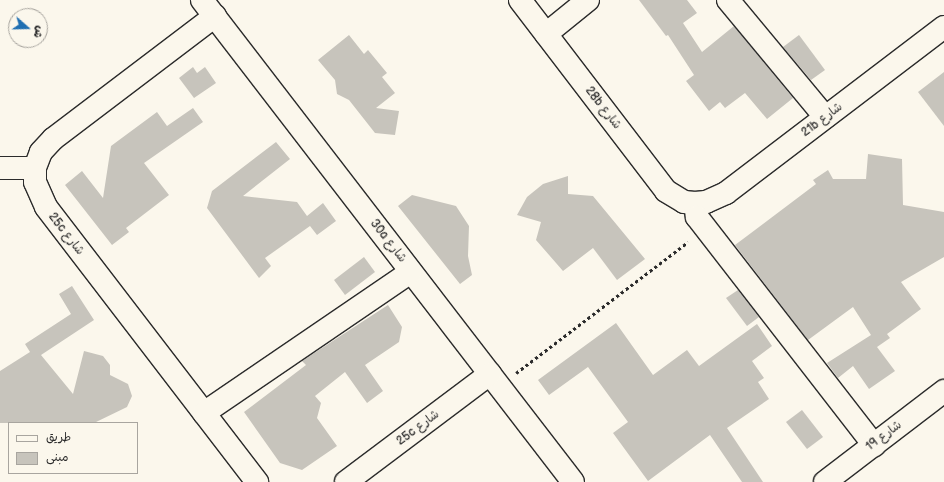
<!DOCTYPE html>
<meta charset="utf-8">
<style>
body{margin:0}
#map{position:relative;width:944px;height:482px;overflow:hidden;background:#fbf7ec;font-family:"Balsamiq Sans","Playpen Sans Arabic",sans-serif}
div>[style]{position:absolute}
[style*='--x']{left:calc(var(--x)*1px);top:calc(var(--y)*1px);width:calc(var(--w)*1px);rotate:calc(var(--a)*1deg)}
.building>*{inset:0;background:#c7c4bc}
.path>*{height:2.5px;margin-top:-1.25px;transform-origin:0;background:repeating-linear-gradient(90deg,#2b2b2b 0 3px,transparent 0 6px)}
.roads{filter:drop-shadow(1px 0 #2b2b2b) drop-shadow(-1px 0 #2b2b2b) drop-shadow(0 1px #2b2b2b) drop-shadow(0 -1px #2b2b2b)}
.minor>*{height:22px;margin:-11px;padding:0 11px;transform-origin:11px;border-radius:11px;background:#fbf7ec}
span{translate:-50% -50%;white-space:nowrap;text-align:center;line-height:1.15;-webkit-text-stroke:3.5px #fbf7ec;paint-order:stroke}
.street-label{font-size:12px;color:#2b2b2b}
.legend{position:absolute;left:8px;top:422px;width:130px;height:52px;box-sizing:border-box;background:#fbf7ec;border:1px solid #a8a59f;margin:0;padding:5px 7px;list-style:none;font-size:12px;color:#2b2b2b}
.legend li{display:flex;align-items:center;gap:8px;height:20px}
.legend b{width:20px;border:1px solid #a8a59f}
.north{position:absolute;left:8px;top:8px;width:40px;height:40px;box-sizing:border-box;background:#fbf7ec;border:1px solid #a8a59f;border-radius:50%;rotate:110deg;font-size:11px;font-weight:700;line-height:16px;text-align:center;color:#2b2b2b}
.north::after{content:'';display:block;margin:auto;width:14px;height:18px;background:#1f6fb2;clip-path:polygon(50% 0,100% 100%,50% 72%,0 100%)}
</style>
<div id="map">
<div class="building">
<i style="clip-path:polygon(639px 0,687px 0,697px 13px,683px 23px,702px 52px,734px 26px,793px 98px,767px 119px,745px 93px,725px 108px,720px 102px,709px 111px,686px 81px,694px 75px,668px 35px,666px 36px)"></i>
<i style="clip-path:polygon(349px 35px,364px 54px,368px 50px,387px 73px,382px 77px,395px 93px,376px 108px,399px 111px,395px 135px,375px 133px,349px 100px,337px 94px,335px 80px,318px 60px)"></i>
<i style="clip-path:polygon(799px 35px,825px 70px,811px 80px,783px 47px)"></i>
<i style="clip-path:polygon(193px 67px,197px 73px,205px 67px,216px 83px,194px 98px,179px 78px)"></i>
<i style="clip-path:polygon(944px 72px,944px 126px,918px 92px)"></i>
<i style="clip-path:polygon(193px 108px,203px 122px,144px 163px,169px 195px,126px 228px,129px 232px,112px 245px,65px 185px,82px 171px,103px 198px,111px 146px,157px 112px,167px 126px)"></i>
<i style="clip-path:polygon(276px 142px,290px 159px,243px 196px,297px 202px,307px 216px,323px 203px,336px 221px,317px 235px,310px 226px,265px 258px,271px 266px,259px 278px,207px 208px,212px 191px)"></i>
<i style="clip-path:polygon(868px 154px,902px 159px,903px 205px,944px 212px,944px 257px,901px 282px,921px 309px,887px 334px,890px 338px,877px 347px,895px 371px,869px 389px,853px 366px,838px 378px,827px 363px,871px 335px,853px 307px,808px 340px,735px 245px,816px 184px,813px 180px,828px 170px,833px 179px,866px 179px)"></i>
<i style="clip-path:polygon(568px 176px,568px 194px,593px 196px,645px 259px,617px 280px,593px 248px,563px 271px,536px 240px,541px 222px,517px 215px,527px 197px,543px 184px)"></i>
<i style="clip-path:polygon(412px 195px,456px 206px,469px 226px,468px 256px,472px 275px,460px 284px,398px 206px)"></i>
<i style="clip-path:polygon(364px 257px,375px 272px,345px 295px,334px 280px)"></i>
<i style="clip-path:polygon(72px 286px,94px 320px,41px 355px,73px 394px,84px 351px,103px 356px,110px 365px,110px 375px,128px 384px,132px 396px,127px 407px,94px 423px,0 423px,0 371px,30px 352px,25px 344px,71px 314px,59px 294px)"></i>
<i style="clip-path:polygon(738px 290px,759px 317px,747px 326px,726px 298px)"></i>
<i style="clip-path:polygon(388px 305px,402px 327px,399px 342px,365px 365px,383px 391px,367px 403px,345px 372px,315px 396px,321px 403px,317px 418px,337px 446px,302px 470px,280px 463px,244px 412px,306px 365px,302px 361px)"></i>
<i style="clip-path:polygon(616px 323px,653px 375px,687px 350px,699px 366px,757px 324px,772px 346px,752px 361px,764px 378px,758px 382px,769px 399px,727px 428px,763px 482px,742px 482px,710px 435px,648px 481px,613px 433px,628px 422px,588px 367px,549px 395px,538px 380px)"></i>
<i style="clip-path:polygon(802px 410px,823px 437px,807px 449px,786px 422px)"></i>
</div>
<div class="path">
<i style="--x:516;--y:373;--w:216;--a:-37.3"></i>
</div>
<div class="roads">
<div class="minor">
<i style="--x:202;--y:0;--w:608;--a:52.41"></i>
<i style="--x:520;--y:0;--w:240;--a:52.6"></i>
<i style="--x:666;--y:191;--w:21;--a:31"></i>
<i style="--x:684;--y:202;--w:11;--a:5"></i>
<i style="--x:695;--y:203;--w:11;--a:-5"></i>
<i style="--x:706;--y:202;--w:22;--a:-24"></i>
<i style="--x:726;--y:193;--w:274;--a:-37.3"></i>
<i style="--x:728;--y:0;--w:152;--a:50.3"></i>
<i style="--x:215;--y:16;--w:203;--a:142.8"></i>
<i style="--x:53;--y:139;--w:18;--a:133"></i>
<i style="--x:41;--y:152;--w:17;--a:111"></i>
<i style="--x:35;--y:168;--w:14;--a:90"></i>
<i style="--x:35;--y:182;--w:27;--a:66"></i>
<i style="--x:46;--y:207;--w:347;--a:52.5"></i>
<i style="--x:546;--y:34;--w:54;--a:-39"></i>
<i style="--x:0;--y:168;--w:35;--a:0"></i>
<i style="--x:695;--y:203;--w:14;--a:82"></i>
<i style="--x:697;--y:217;--w:289;--a:52.2"></i>
<i style="--x:204;--y:413;--w:250;--a:-34.3"></i>
<i style="--x:346;--y:482;--w:180;--a:-36.9"></i>
<i style="--x:825;--y:482;--w:150;--a:-37.4"></i>
</div>
</div>
<div class="street-label">
<span style="left:603px;top:108px;rotate:52deg">28b شارع</span>
<span style="left:822px;top:120px;rotate:-37deg">21b شارع</span>
<span style="left:66px;top:234px;rotate:52deg">25c شارع</span>
<span style="left:388px;top:241px;rotate:52deg">30a شارع</span>
<span style="left:418px;top:428px;rotate:-37deg">25c شارع</span>
<span style="left:884px;top:436px;rotate:-37deg">شارع 19</span>
</div>
<ul class="legend">
<li><b style="height:5px;background:#fbf7ec"></b>طريق</li>
<li><b style="height:11px;background:#c7c4bc"></b>مبنى</li>
</ul>
<div class="north">ش</div>
</div>
